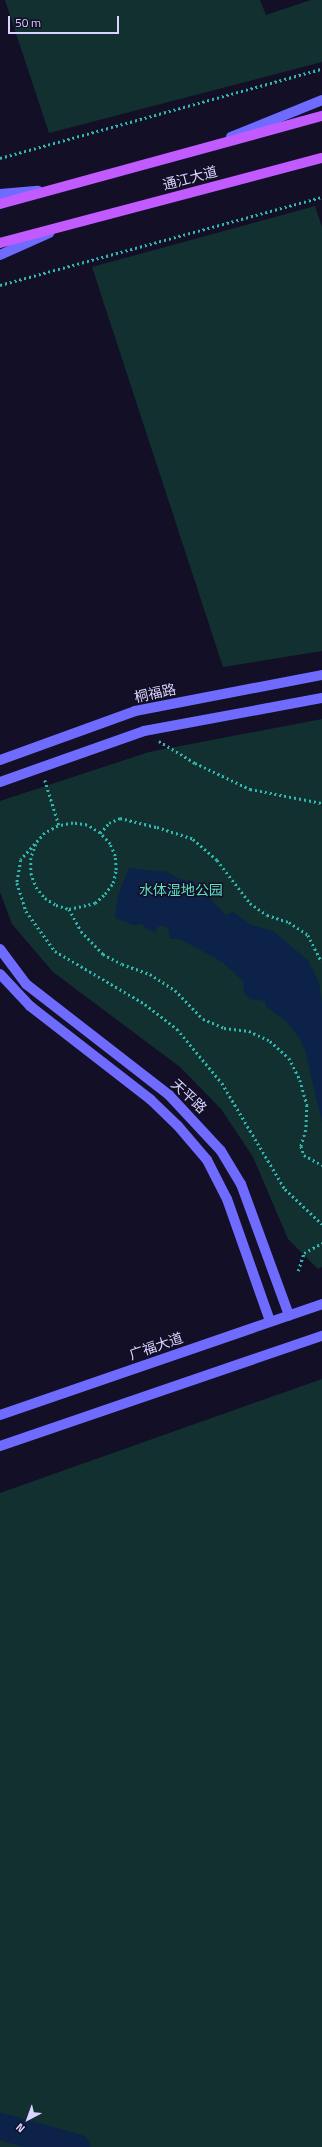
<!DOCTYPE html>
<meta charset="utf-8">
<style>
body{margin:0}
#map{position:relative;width:322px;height:2147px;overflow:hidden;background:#130f26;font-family:"Titillium Web","Noto Sans SC",sans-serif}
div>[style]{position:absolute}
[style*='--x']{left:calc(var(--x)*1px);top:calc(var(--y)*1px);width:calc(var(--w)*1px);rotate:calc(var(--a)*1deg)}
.green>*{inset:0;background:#12302f}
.water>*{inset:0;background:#0c2248}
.river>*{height:27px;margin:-13.5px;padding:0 13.5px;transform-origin:13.5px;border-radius:13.5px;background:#0c2248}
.path>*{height:2.5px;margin-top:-1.25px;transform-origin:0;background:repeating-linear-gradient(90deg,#2fb8b0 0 2px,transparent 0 5px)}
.secondary>*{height:10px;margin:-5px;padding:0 5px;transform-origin:5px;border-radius:5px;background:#6f6bff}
.primary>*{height:10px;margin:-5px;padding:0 5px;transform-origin:5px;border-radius:5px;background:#c25bff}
span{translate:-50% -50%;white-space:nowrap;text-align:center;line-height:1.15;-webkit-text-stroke:3px #130f26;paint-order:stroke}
.street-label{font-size:14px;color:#d9d4ff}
.park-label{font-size:14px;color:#5fe0c0}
.north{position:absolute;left:8px;top:2099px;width:40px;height:40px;-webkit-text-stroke:3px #130f26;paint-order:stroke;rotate:221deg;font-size:11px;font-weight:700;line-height:16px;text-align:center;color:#d9d4ff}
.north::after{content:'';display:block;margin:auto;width:14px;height:18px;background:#d9d4ff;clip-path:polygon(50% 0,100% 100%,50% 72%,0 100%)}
.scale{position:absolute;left:8px;top:16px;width:111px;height:18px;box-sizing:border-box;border:2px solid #d9d4ff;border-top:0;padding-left:5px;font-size:12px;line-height:14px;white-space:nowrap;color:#d9d4ff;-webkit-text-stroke:3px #130f26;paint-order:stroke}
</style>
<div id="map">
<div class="green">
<i style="clip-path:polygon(5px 0,260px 0,266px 15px,311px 0,322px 0,322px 62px,49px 133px)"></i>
<i style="clip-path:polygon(315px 206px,322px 227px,322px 651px,223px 667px,92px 267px)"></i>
<i style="clip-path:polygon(322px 719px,322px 1267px,318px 1269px,288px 1239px,253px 1157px,221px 1109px,180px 1067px,53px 972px,12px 924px,0 892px,0 801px,149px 752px)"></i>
<i style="clip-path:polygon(322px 1379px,322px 2147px,0 2147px,0 1493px)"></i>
</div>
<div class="water">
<i style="clip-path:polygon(129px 868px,168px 872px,179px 879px,193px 881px,226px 915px,233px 912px,251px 925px,273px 931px,308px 960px,319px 983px,322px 1004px,322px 1122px,305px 1050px,299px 1037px,286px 1021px,265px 1006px,265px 1001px,250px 999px,244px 992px,243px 981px,222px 962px,180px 939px,170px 939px,168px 928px,162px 926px,157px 927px,156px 932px,146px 929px,142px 924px,133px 925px,115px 918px,118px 895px)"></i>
</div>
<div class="river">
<i style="--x:0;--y:2126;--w:79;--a:15.4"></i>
</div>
<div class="path">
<i style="--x:0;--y:158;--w:334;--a:-15.5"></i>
<i style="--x:0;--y:285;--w:334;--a:-15.3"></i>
<i style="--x:159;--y:741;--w:42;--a:31.4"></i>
<i style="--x:195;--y:763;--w:61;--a:25.3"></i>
<i style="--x:250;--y:789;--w:73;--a:11"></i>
<i style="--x:45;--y:780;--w:47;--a:72.7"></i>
<i style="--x:100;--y:833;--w:13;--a:-48"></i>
<i style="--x:109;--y:823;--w:12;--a:-24"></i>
<i style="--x:120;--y:818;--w:38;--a:14"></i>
<i style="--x:157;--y:827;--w:38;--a:18"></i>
<i style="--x:193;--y:839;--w:32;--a:41"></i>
<i style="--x:217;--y:860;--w:54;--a:52.5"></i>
<i style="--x:250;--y:903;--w:21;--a:35"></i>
<i style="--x:267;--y:915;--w:23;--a:18"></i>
<i style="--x:289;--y:922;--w:23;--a:34"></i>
<i style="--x:308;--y:935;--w:30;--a:63"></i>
<i style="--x:36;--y:844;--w:15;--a:110"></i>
<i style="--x:31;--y:858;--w:15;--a:90"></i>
<i style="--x:31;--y:873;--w:15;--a:70"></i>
<i style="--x:36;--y:887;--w:14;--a:51"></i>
<i style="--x:45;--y:898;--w:13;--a:32"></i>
<i style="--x:56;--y:905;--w:14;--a:17"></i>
<i style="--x:69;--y:909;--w:27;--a:-13"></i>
<i style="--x:95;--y:903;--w:13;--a:-42"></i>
<i style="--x:105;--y:894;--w:14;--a:-54"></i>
<i style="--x:113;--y:883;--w:13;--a:-77"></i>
<i style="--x:116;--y:870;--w:14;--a:-94"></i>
<i style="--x:115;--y:856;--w:13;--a:-113"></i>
<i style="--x:110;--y:844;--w:15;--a:-132"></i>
<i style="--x:100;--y:833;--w:15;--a:-148"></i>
<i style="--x:87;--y:825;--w:14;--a:-172"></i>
<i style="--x:73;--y:823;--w:15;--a:169"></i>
<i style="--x:58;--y:826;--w:15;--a:152"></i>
<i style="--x:45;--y:833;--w:36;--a:132"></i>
<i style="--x:21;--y:860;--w:23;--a:100"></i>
<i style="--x:17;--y:883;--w:29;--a:72"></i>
<i style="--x:26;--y:911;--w:49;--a:54.1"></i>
<i style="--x:55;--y:951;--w:104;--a:30.5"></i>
<i style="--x:145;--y:1004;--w:41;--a:38"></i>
<i style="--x:177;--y:1029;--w:70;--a:50.2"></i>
<i style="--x:222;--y:1083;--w:123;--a:59.3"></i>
<i style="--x:285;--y:1189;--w:51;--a:43.4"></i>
<i style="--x:69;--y:909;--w:25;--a:61"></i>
<i style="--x:81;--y:931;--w:32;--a:46"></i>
<i style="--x:103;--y:954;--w:21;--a:28"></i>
<i style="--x:122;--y:964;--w:30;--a:20"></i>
<i style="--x:150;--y:974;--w:30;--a:33"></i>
<i style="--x:175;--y:990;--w:40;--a:46"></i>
<i style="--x:203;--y:1019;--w:23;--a:23"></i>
<i style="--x:224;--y:1028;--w:25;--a:7"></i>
<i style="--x:249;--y:1031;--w:23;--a:25"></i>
<i style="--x:270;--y:1041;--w:25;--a:42"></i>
<i style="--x:289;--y:1058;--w:25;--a:63"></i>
<i style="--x:300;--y:1080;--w:26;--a:74"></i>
<i style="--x:307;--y:1105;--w:25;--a:92"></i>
<i style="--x:306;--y:1130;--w:17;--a:107"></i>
<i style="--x:301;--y:1146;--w:9;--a:72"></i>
<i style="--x:304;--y:1155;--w:21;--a:29"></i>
<i style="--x:298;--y:1271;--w:19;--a:-72"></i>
<i style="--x:304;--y:1253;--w:21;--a:-29"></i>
</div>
<div class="secondary">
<i style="--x:231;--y:137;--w:98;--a:-22.1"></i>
<i style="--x:0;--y:194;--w:38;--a:-5"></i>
<i style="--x:0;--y:255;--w:54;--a:-24.2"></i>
<i style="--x:0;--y:760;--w:144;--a:-19.9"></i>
<i style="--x:135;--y:711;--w:190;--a:-10.9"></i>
<i style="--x:0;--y:782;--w:153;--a:-19.5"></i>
<i style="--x:144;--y:731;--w:181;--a:-10.5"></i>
<i style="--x:0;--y:949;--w:44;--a:53.4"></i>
<i style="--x:26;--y:984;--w:181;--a:37.8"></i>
<i style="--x:169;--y:1095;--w:76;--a:47.1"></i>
<i style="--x:221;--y:1151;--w:39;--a:59"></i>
<i style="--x:241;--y:1184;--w:140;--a:69.9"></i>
<i style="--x:0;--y:974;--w:44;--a:46.8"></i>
<i style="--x:30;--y:1006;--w:153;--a:37.8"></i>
<i style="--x:151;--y:1100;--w:37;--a:44"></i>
<i style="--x:178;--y:1126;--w:45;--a:49.5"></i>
<i style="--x:207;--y:1160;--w:44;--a:62.9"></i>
<i style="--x:227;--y:1199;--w:129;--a:70.6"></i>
<i style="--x:0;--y:1415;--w:341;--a:-19"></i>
<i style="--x:0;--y:1446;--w:340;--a:-18.9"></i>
</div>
<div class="primary">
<i style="--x:0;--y:204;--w:334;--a:-15.3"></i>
<i style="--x:0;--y:243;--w:333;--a:-14.8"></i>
</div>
<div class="street-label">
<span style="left:190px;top:178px;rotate:-15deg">通江大道</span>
<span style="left:155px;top:693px;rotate:-12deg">桐福路</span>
<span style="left:189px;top:1096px;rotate:43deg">天平路</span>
<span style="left:156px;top:1346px;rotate:-19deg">广福大道</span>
</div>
<div class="park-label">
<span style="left:181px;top:890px">水体湿地公园</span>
</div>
<div class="north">N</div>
<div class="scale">50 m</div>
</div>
